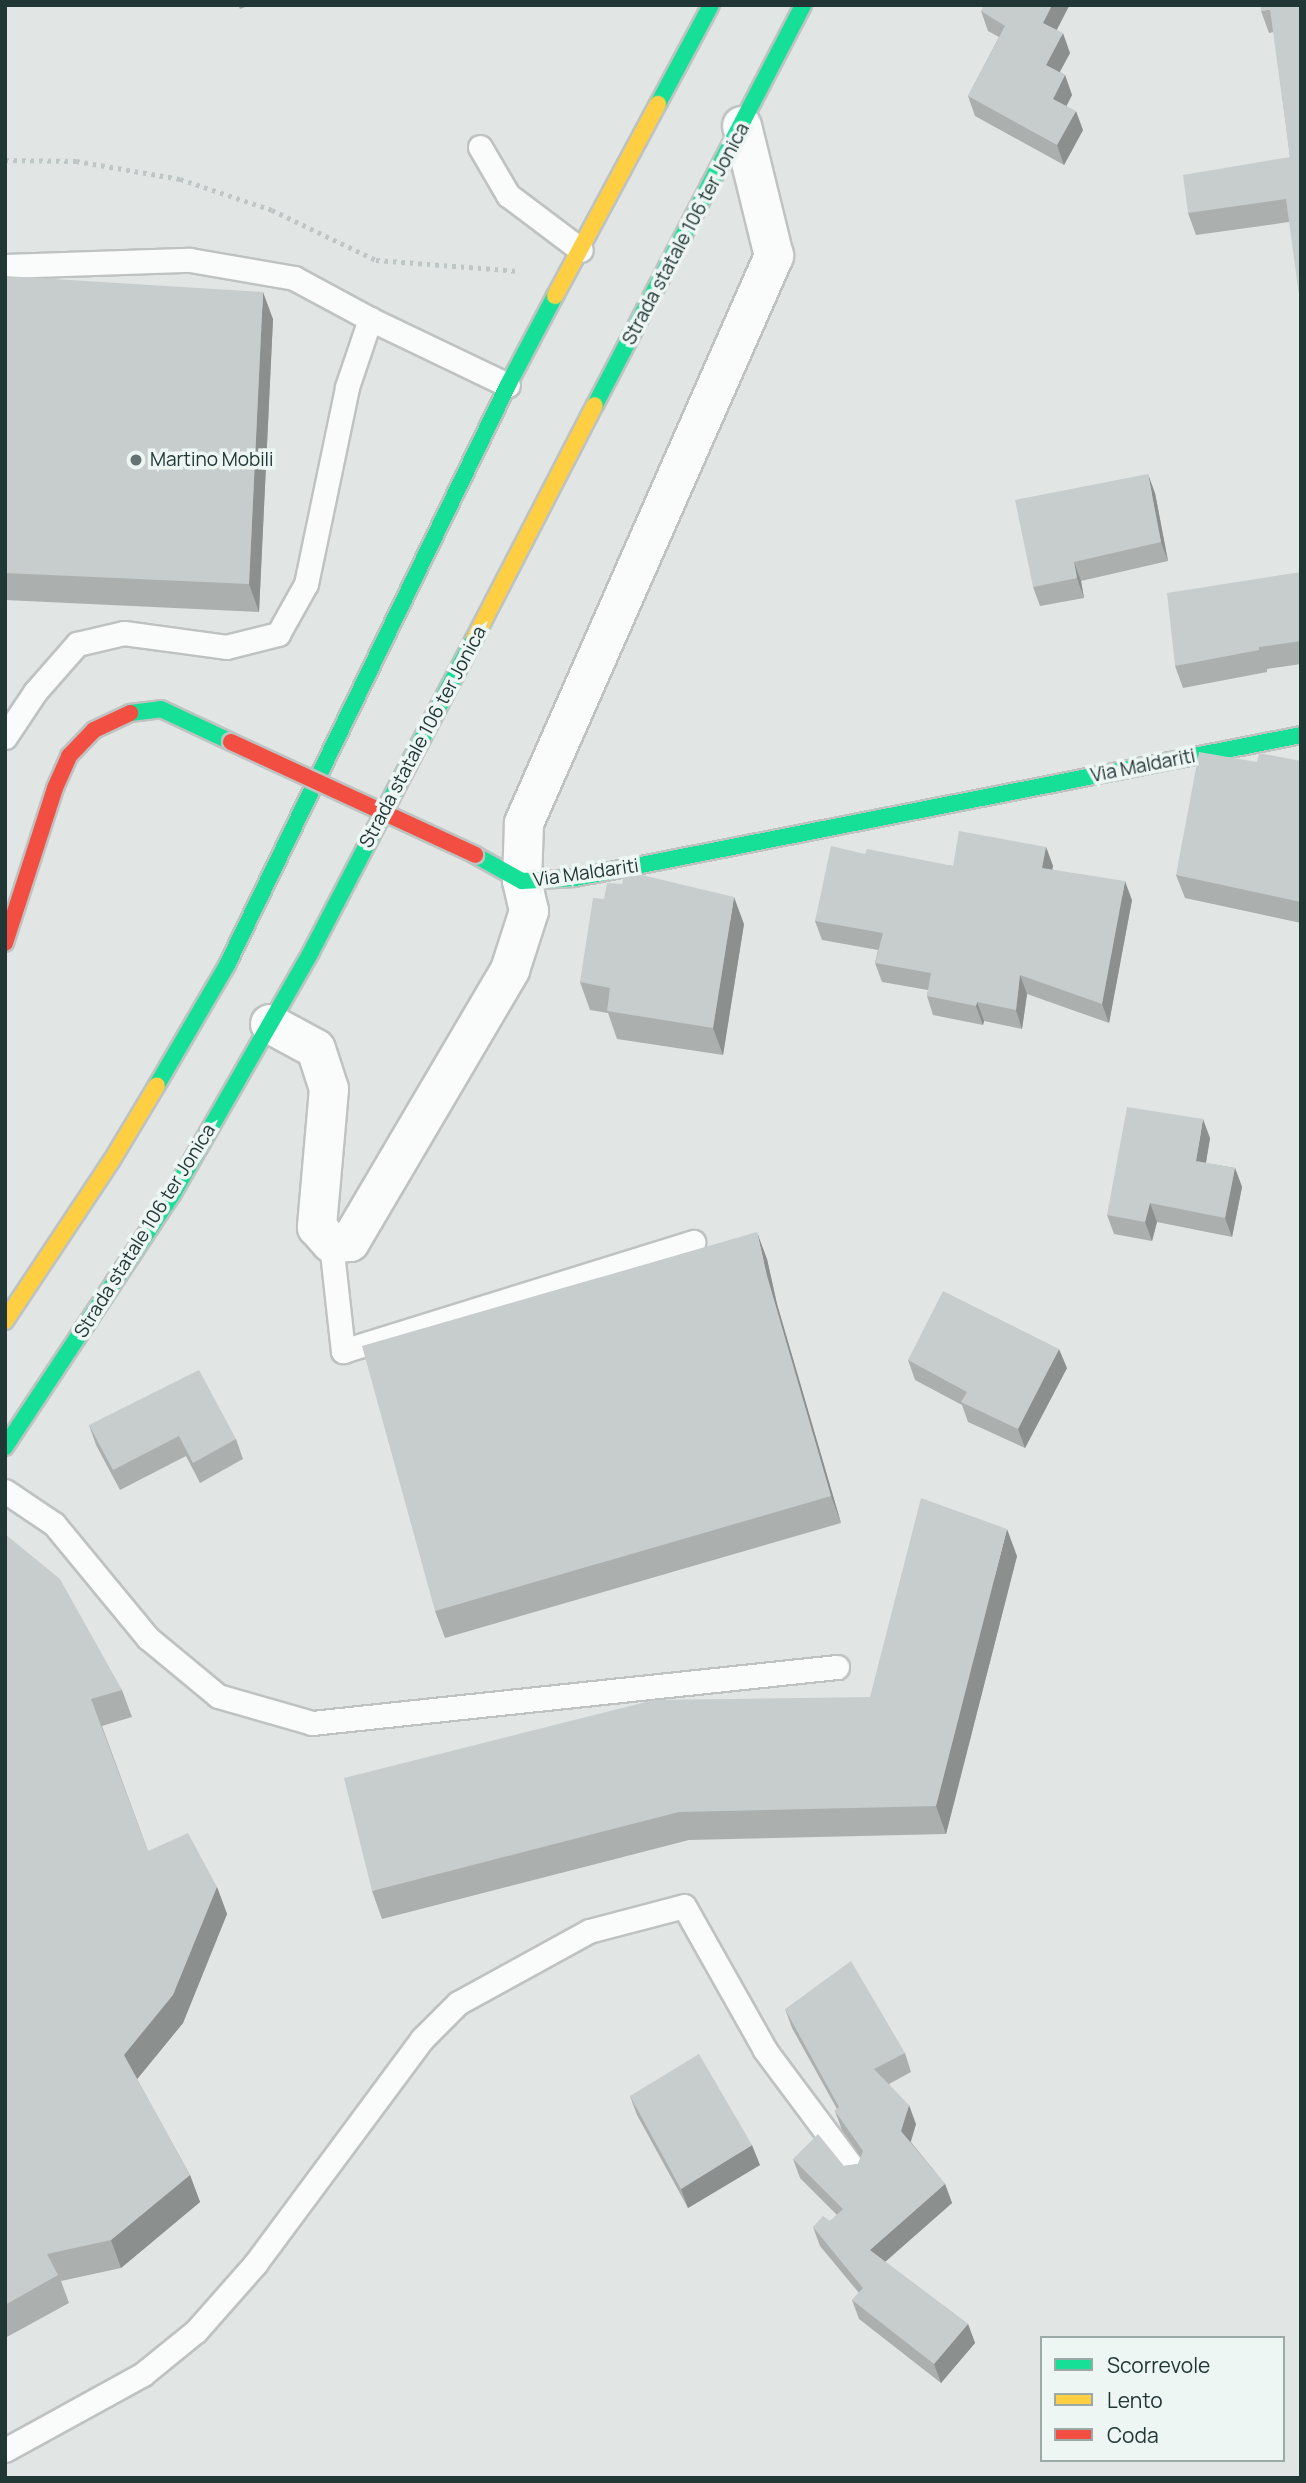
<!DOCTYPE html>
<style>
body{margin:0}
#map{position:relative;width:1306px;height:2483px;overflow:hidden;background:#e1e6e5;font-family:Manrope,sans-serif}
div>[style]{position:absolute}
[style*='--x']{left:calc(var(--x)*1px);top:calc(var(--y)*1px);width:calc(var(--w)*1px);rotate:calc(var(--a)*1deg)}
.path>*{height:4.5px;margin-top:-2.25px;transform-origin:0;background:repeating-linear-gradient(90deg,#bfc6c6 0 3.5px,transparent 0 8.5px)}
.roads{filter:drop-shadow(2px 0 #bec3c2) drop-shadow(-2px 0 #bec3c2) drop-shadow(0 2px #bec3c2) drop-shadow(0 -2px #bec3c2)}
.lane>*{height:23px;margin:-11.5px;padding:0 11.5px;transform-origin:11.5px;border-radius:11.5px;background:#fafbfb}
.street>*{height:38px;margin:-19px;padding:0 19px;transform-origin:19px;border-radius:19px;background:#fafbfb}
.fast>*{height:16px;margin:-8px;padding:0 8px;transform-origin:8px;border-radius:8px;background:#16e098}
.slow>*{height:16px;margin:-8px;padding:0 8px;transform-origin:8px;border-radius:8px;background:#ffcf43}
.jam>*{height:16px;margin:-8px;padding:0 8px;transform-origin:8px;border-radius:8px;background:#f24e42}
.bridges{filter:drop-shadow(2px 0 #bdc4c2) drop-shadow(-2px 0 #bdc4c2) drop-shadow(0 2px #bdc4c2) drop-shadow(0 -2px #bdc4c2)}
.jam-bridge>*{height:16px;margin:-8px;padding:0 8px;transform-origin:8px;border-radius:8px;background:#f24e42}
.wall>*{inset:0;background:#abb0af}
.shaded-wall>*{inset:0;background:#8b908f}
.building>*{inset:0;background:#c7cdcc}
.dots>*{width:19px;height:19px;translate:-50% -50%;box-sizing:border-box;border:4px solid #eef6f3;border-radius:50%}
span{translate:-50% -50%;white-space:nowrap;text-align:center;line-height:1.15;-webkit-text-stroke:7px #eef6f3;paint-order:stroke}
.street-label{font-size:19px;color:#203736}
.poi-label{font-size:19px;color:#203736}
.left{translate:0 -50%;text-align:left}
.frame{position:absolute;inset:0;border:7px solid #203736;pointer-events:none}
.legend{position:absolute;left:1040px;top:2336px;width:245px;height:126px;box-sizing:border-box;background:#eef6f3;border:2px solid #9caaa7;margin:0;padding:9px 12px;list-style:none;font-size:21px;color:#203736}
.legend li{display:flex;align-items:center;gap:14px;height:35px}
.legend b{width:35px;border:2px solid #9caaa7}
</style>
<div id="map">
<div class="path">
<i style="--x:5;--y:160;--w:71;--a:0.8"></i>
<i style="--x:76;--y:161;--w:106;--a:9.8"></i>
<i style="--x:180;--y:179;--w:97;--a:18.6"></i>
<i style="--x:272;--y:210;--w:115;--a:25.7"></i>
<i style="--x:376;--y:260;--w:142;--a:4.4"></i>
</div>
<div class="roads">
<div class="lane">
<i style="--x:480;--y:147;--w:56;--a:59.7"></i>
<i style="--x:508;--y:195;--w:91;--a:37"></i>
<i style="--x:5;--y:266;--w:185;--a:-1.9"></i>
<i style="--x:190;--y:260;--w:106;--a:9.8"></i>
<i style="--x:294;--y:278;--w:86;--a:28.3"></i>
<i style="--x:370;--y:319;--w:153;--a:25.6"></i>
<i style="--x:5;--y:737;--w:54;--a:-56.3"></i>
<i style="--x:35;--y:692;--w:64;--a:-48.8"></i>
<i style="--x:77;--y:644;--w:48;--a:-13.2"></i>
<i style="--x:124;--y:633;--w:103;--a:7.8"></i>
<i style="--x:226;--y:647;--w:54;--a:-14"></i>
<i style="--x:278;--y:634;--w:57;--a:-60.8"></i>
<i style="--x:306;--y:584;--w:201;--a:-78.2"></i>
<i style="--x:347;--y:387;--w:72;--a:-71.3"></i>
<i style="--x:331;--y:1243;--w:109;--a:83.7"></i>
<i style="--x:343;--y:1351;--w:367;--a:-17.3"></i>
<i style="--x:5;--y:1491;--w:59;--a:34"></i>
<i style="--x:54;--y:1524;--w:148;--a:50.5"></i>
<i style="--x:148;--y:1638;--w:91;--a:39.6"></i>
<i style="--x:218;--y:1696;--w:98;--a:16"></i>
<i style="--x:312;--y:1723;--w:528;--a:-6.09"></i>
<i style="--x:5;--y:2450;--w:158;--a:-28.8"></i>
<i style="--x:143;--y:2374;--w:68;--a:-39.1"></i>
<i style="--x:196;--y:2331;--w:89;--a:-48.6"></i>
<i style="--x:255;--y:2264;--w:280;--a:-53.4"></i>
<i style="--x:422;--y:2039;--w:51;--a:-45"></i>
<i style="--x:458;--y:2003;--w:149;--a:-28.8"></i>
<i style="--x:589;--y:1931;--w:98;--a:-14.7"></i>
<i style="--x:684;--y:1906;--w:165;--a:60.6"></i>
<i style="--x:765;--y:2050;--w:152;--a:53.3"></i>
</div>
<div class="street">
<i style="--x:270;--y:1024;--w:52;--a:28.5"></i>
<i style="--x:316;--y:1049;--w:42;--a:72"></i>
<i style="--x:329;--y:1089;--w:139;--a:95"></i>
<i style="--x:317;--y:1227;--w:21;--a:49"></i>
<i style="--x:331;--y:1243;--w:19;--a:-3"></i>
<i style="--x:350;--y:1242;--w:316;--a:-59.5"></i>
<i style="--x:510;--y:970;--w:62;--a:-72.1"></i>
<i style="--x:529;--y:911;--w:31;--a:-103"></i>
<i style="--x:522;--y:881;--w:58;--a:-88"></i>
<i style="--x:524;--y:823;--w:620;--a:-66.21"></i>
<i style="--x:774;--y:256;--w:134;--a:-103.8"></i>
</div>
<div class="fast">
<i style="--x:658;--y:104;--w:112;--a:-61.8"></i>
<i style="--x:595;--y:405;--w:451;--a:-62.5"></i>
<i style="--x:130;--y:713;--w:31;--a:-7"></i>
<i style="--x:161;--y:709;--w:77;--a:25.2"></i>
<i style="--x:475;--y:855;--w:54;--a:29"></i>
<i style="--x:522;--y:881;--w:53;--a:-3.2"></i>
<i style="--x:575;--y:878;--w:740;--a:-11.14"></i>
<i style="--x:157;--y:1085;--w:139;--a:-59.7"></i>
<i style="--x:227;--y:965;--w:644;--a:-64.15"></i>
<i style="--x:508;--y:385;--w:101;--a:-62.2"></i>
<i style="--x:5;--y:1447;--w:302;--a:-56.5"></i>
<i style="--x:172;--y:1195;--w:280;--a:-60.2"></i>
<i style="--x:311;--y:952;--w:353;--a:-62.5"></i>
</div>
<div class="slow">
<i style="--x:555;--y:296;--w:218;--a:-61.8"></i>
<i style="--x:474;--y:639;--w:263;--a:-62.7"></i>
<i style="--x:5;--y:1321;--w:193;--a:-56.4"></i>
<i style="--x:112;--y:1160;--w:87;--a:-59"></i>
</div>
<div class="jam">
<i style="--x:5;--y:943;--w:163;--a:-72.1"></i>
<i style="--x:55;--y:788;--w:35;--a:-66"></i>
<i style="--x:69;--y:756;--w:36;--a:-46"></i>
<i style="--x:94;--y:730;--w:40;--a:-25"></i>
</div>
</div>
<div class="bridges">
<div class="jam-bridge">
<i style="--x:231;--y:742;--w:269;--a:24.8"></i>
</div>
</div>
<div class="wall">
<i style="clip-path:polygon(238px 5px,251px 5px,240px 9px)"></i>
<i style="clip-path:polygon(1301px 5px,1289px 222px,1196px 235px,1188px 213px,1290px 157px,1274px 32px,1269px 33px,1261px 11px)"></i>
<i style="clip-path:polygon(1069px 6px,1057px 30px,1070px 53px,1060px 72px,1065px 75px,1072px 95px,1066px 106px,1083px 130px,1064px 165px,975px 116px,968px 96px,999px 37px,988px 31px,981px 11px)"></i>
<i style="clip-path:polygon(5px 276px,273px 319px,259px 612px,5px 600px)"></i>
<i style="clip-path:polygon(1155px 493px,1168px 561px,1081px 581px,1084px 598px,1040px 606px,1033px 587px)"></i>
<i style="clip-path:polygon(1301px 572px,1301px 664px,1267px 669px,1267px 672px,1183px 688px,1175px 666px)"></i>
<i style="clip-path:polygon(1301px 761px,1301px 923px,1185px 898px,1176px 875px)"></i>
<i style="clip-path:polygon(1046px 847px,1053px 866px,1052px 869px,1132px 900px,1109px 1023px,1027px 994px,1022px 1029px,984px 1021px,983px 1025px,933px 1015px,927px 996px,928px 990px,882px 982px,875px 963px,878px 950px,822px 940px,815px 921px,865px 854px,953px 866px)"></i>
<i style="clip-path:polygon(604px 899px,744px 924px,723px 1055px,617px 1039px,608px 1013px,590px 1010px,580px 982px)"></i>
<i style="clip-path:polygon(1210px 1138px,1206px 1163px,1235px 1168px,1242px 1187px,1232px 1237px,1157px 1222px,1152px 1241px,1114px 1234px,1107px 1215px)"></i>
<i style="clip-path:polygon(767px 1259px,777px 1304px,841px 1523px,445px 1638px,435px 1611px)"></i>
<i style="clip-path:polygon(908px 1360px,1067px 1368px,1025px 1448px,968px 1422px,962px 1405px,915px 1380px)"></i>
<i style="clip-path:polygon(89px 1425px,236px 1439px,243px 1459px,200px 1483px,186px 1456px,120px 1490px,96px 1445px)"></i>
<i style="clip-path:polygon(5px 1534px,122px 1690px,132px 1717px,102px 1726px,148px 1851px,217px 1887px,227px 1914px,183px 2023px,137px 2079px,190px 2175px,200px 2202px,121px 2268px,61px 2281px,69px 2303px,5px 2338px)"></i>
<i style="clip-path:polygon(1017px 1556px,946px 1834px,689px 1840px,382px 1919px,372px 1891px,870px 1697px)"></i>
<i style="clip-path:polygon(785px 2009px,905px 2053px,911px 2072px,889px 2084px,916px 2124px,911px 2142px,945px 2184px,952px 2203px,885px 2262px,968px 2324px,975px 2343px,941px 2383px,859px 2319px,852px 2300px,859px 2293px,820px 2246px,813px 2227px,830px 2221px,837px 2215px,800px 2178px,793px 2159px,844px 2166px,858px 2164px,861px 2157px,842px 2130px,835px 2111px,837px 2109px,792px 2028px)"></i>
<i style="clip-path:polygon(630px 2096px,760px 2165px,688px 2208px,637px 2115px)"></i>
</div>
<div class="shaded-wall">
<i style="clip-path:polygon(1052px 5px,1069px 5px,1069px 6px,1050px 42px,1043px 23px)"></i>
<i style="clip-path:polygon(1063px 33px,1070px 53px,1053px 84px,1046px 65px)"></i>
<i style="clip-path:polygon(1065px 75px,1072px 95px,1060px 119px,1053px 99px)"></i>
<i style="clip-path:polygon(1076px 111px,1083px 130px,1064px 165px,1057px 145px)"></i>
<i style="clip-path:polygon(263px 292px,273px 319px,259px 612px,249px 584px)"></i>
<i style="clip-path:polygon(1148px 474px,1155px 493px,1168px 561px,1161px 542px)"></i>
<i style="clip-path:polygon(1074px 562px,1081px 581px,1084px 598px,1077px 578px)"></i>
<i style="clip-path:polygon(1046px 847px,1053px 866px,1048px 887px,1042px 868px)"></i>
<i style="clip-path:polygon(1125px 881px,1132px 900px,1109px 1023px,1102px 1004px)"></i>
<i style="clip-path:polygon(734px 897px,744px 924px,723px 1055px,713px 1028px)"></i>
<i style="clip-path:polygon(1020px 975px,1027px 994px,1022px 1029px,1016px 1010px)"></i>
<i style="clip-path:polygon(977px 1002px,984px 1021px,983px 1025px,976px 1006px)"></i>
<i style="clip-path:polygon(1203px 1119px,1210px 1138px,1203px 1180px,1196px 1161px)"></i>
<i style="clip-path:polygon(1235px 1168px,1242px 1187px,1232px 1237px,1225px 1218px)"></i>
<i style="clip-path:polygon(1150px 1203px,1157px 1222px,1152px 1241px,1145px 1222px)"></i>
<i style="clip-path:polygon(757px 1232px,767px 1259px,777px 1304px,841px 1523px,831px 1496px,767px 1276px)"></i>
<i style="clip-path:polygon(1059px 1349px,1067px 1368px,1025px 1448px,1018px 1429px)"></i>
<i style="clip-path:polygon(1007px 1529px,1017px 1556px,946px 1834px,936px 1806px)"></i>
<i style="clip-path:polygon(217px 1887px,227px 1914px,183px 2023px,134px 2083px,124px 2055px)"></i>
<i style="clip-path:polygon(909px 2105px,916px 2124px,908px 2150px,901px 2131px)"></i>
<i style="clip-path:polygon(752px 2145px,760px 2165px,688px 2208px,681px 2189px)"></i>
<i style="clip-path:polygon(190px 2175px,200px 2202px,121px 2268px,111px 2240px)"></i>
<i style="clip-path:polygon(945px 2184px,952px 2203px,877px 2269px,870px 2250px)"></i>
<i style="clip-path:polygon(968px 2324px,975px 2343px,941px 2383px,934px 2364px)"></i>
</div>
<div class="building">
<i style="clip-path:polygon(984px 5px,1052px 5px,1043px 23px,1063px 33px,1046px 65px,1065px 75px,1053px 99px,1076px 111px,1057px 145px,968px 96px,1005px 26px,981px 11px)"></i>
<i style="clip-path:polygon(1261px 5px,1301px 5px,1301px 310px,1286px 199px,1188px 213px,1183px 175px,1290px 157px,1270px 9px,1261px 11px)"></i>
<i style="clip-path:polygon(5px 276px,263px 292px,249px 584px,5px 573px)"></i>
<i style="clip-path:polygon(1148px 474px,1161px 542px,1074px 562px,1077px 578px,1033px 587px,1015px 500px)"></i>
<i style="clip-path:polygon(1301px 572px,1301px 641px,1259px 647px,1259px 650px,1175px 666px,1167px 593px)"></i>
<i style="clip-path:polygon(1199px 752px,1257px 762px,1259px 753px,1301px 761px,1301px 902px,1176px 875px)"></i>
<i style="clip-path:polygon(959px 831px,1046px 847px,1042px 868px,1125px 881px,1102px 1004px,1020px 975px,1016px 1010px,977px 1002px,976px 1006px,927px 996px,931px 973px,875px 963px,883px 933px,815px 921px,831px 846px,865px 854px,867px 849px,953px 866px)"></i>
<i style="clip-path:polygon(625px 871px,734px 897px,713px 1028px,607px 1011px,610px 988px,580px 982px,593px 898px,604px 899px,607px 883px,622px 884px)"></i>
<i style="clip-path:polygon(1127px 1107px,1203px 1119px,1196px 1161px,1235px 1168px,1225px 1218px,1150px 1203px,1145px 1222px,1107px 1215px)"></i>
<i style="clip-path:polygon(757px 1232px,767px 1276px,831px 1496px,435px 1611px,362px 1346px)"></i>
<i style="clip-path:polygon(943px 1291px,1059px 1349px,1018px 1429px,961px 1402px,967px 1392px,908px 1360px)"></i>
<i style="clip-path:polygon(199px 1370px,236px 1439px,193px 1463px,179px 1436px,113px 1470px,89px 1425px)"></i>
<i style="clip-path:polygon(921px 1498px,1007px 1529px,936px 1806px,679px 1812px,372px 1891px,344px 1778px,654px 1700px,870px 1697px)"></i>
<i style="clip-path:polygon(5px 1534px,60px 1579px,122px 1690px,91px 1699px,148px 1851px,188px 1833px,217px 1887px,173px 1995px,124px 2055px,190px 2175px,111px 2240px,47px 2254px,58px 2275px,5px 2305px)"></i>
<i style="clip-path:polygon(851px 1961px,905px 2053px,874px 2069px,909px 2105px,901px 2131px,945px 2184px,870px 2250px,968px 2324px,934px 2364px,852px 2300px,863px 2288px,813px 2227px,823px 2216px,830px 2221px,843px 2209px,793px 2159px,818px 2134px,844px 2166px,858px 2164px,863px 2151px,835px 2111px,839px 2107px,785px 2009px)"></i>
<i style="clip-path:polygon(699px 2054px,752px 2145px,681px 2189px,630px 2096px)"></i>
</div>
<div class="dots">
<i style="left:136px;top:460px;background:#647473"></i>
</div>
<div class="street-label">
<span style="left:686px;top:234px;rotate:-62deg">Strada statale 106 ter Jonica</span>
<span style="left:423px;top:737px;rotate:-62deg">Strada statale 106 ter Jonica</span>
<span style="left:1143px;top:766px;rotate:-11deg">Via Maldariti</span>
<span style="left:586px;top:873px;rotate:-8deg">Via Maldariti</span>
<span style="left:145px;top:1231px;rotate:-58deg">Strada statale 106 ter Jonica</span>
</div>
<div class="poi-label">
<span class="left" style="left:150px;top:460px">Martino Mobili</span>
</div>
<div class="frame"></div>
<ul class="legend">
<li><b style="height:9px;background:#16e098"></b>Scorrevole</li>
<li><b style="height:9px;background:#ffcf43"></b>Lento</li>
<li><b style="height:9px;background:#f24e42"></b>Coda</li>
</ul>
</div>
